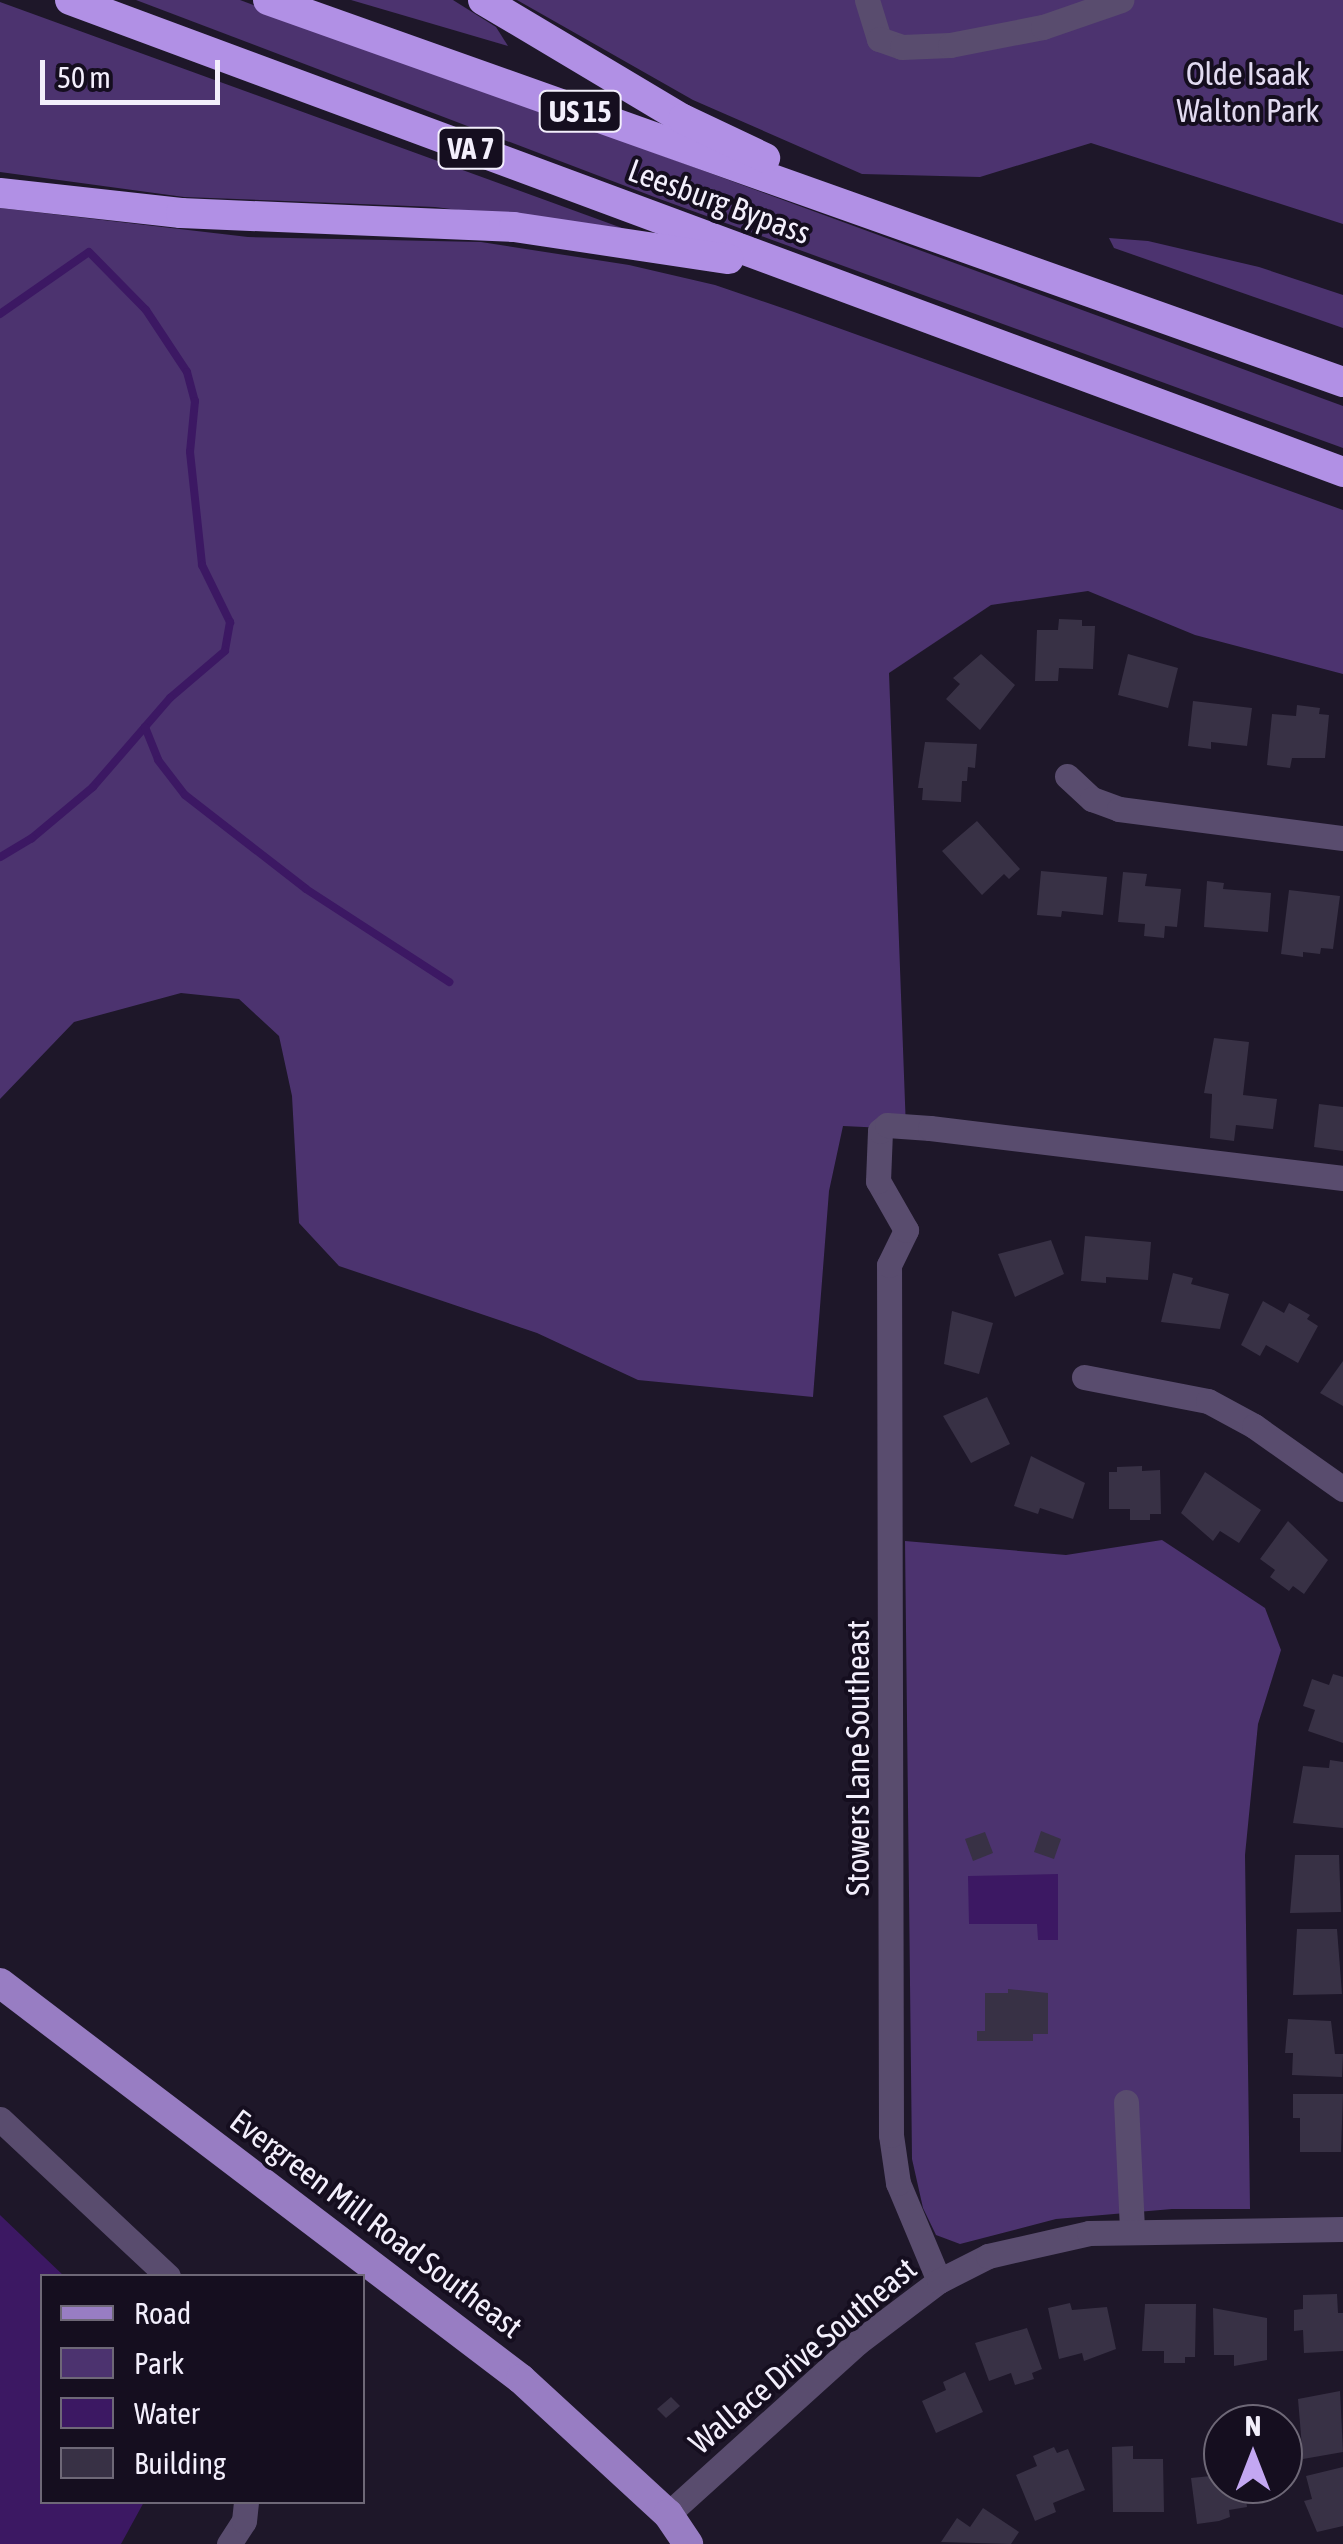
<!DOCTYPE html>
<style>
body{margin:0}
#map{position:relative;width:1343px;height:2544px;overflow:hidden;background:#1e1729;font-family:"Asap Condensed",sans-serif}
div>[style]{position:absolute}
[style*='--x']{left:calc(var(--x)*1px);top:calc(var(--y)*1px);width:calc(var(--w)*1px);rotate:calc(var(--a)*1deg)}
.green>*{inset:0;background:#4c336f}
.water>*{inset:0;background:#3c1863}
.stream>*{height:8px;margin:-4px;padding:0 4px;transform-origin:4px;border-radius:4px;background:#3c1863}
.building>*{inset:0;background:#383145}
.minor>*{height:25px;margin:-12.5px;padding:0 12.5px;transform-origin:12.5px;border-radius:12.5px;background:#594c6e}
.major>*{height:30px;margin:-15px;padding:0 15px;transform-origin:15px;border-radius:15px;background:#987dc3}
.highway>*{height:30px;margin:-15px;padding:0 15px;transform-origin:15px;border-radius:15px;background:#b190e5}
span{translate:-50% -50%;white-space:nowrap;text-align:center;line-height:1.15;-webkit-text-stroke:8px #150e1f;paint-order:stroke}
.shield-label span{padding:2px 8px;background:#150e1f;border:2px solid;border-radius:8px;-webkit-text-stroke-width:0}
.shield-label{font-size:30px;color:#f3effc;font-weight:700}
.park-label{font-size:32px;color:#e2dbf1}
.street-label{font-size:32px;color:#f3effc}
.legend{position:absolute;left:40px;top:2274px;width:325px;height:230px;box-sizing:border-box;background:#150e1f;border:2px solid #6e6877;margin:0;padding:12px 18px;list-style:none;font-size:30px;color:#f3effc}
.legend li{display:flex;align-items:center;gap:20px;height:50px}
.legend b{width:50px;border:2px solid #6e6877}
.north{position:absolute;left:1203px;top:2404px;width:100px;height:100px;box-sizing:border-box;background:#150e1f;border:2px solid #6e6877;border-radius:50%;rotate:0deg;font-size:28px;font-weight:700;line-height:40px;text-align:center;color:#f3effc}
.north::after{content:'';display:block;margin:auto;width:35px;height:45px;background:#c3a7f2;clip-path:polygon(50% 0,100% 100%,50% 72%,0 100%)}
.scale{position:absolute;left:40px;top:60px;width:180px;height:45px;box-sizing:border-box;border:5px solid #f3effc;border-top:0;padding-left:12px;font-size:30px;line-height:35px;white-space:nowrap;color:#f3effc;-webkit-text-stroke:8px #150e1f;paint-order:stroke}
</style>
<div id="map">
<div class="green">
<i style="clip-path:polygon(136px 0,240px 0,1343px 406px,1343px 448px,657px 198px)"></i>
<i style="clip-path:polygon(351px 0,453px 0,496px 27px,508px 46px)"></i>
<i style="clip-path:polygon(517px 0,1343px 0,1343px 224px,1091px 143px,980px 177px,862px 174px,693px 100px)"></i>
<i style="clip-path:polygon(0 2px,633px 232px,435px 207px,184px 197px,0 172px)"></i>
<i style="clip-path:polygon(0 208px,248px 237px,481px 242px,629px 265px,715px 285px,794px 312px,1343px 510px,1343px 674px,1195px 635px,1088px 591px,991px 605px,889px 673px,906px 1129px,843px 1126px,829px 1191px,813px 1397px,638px 1380px,537px 1333px,339px 1266px,299px 1223px,292px 1096px,279px 1036px,239px 999px,181px 993px,74px 1022px,0 1099px)"></i>
<i style="clip-path:polygon(1109px 238px,1148px 241px,1259px 267px,1343px 295px,1343px 328px,1114px 248px)"></i>
<i style="clip-path:polygon(1162px 1540px,1265px 1608px,1281px 1650px,1258px 1724px,1245px 1855px,1250px 2209px,1172px 2209px,1056px 2219px,960px 2244px,936px 2235px,923px 2208px,912px 2159px,905px 1541px,1066px 1555px)"></i>
</div>
<div class="water">
<i style="clip-path:polygon(1058px 1874px,1058px 1940px,1038px 1940px,1037px 1924px,969px 1924px,968px 1876px)"></i>
<i style="clip-path:polygon(0 2215px,64px 2276px,42px 2276px,42px 2502px,144px 2502px,121px 2544px,0 2544px)"></i>
</div>
<div class="stream">
<i style="--x:0;--y:314;--w:108;--a:-34.9"></i>
<i style="--x:89;--y:252;--w:81;--a:45.5"></i>
<i style="--x:146;--y:310;--w:74;--a:56.5"></i>
<i style="--x:187;--y:372;--w:30;--a:75"></i>
<i style="--x:195;--y:401;--w:51;--a:95.6"></i>
<i style="--x:190;--y:452;--w:114;--a:83.9"></i>
<i style="--x:202;--y:565;--w:64;--a:63.8"></i>
<i style="--x:230;--y:622;--w:29;--a:100"></i>
<i style="--x:225;--y:651;--w:72;--a:139.5"></i>
<i style="--x:170;--y:698;--w:118;--a:130.9"></i>
<i style="--x:93;--y:787;--w:80;--a:140.1"></i>
<i style="--x:32;--y:838;--w:37;--a:149"></i>
<i style="--x:145;--y:727;--w:35;--a:68"></i>
<i style="--x:158;--y:760;--w:44;--a:52.4"></i>
<i style="--x:185;--y:795;--w:153;--a:37.8"></i>
<i style="--x:306;--y:889;--w:171;--a:33"></i>
</div>
<div class="building">
<i style="clip-path:polygon(1059px 619px,1082px 620px,1082px 626px,1095px 626px,1093px 669px,1059px 668px,1058px 681px,1035px 681px,1037px 630px,1058px 630px)"></i>
<i style="clip-path:polygon(981px 654px,1015px 685px,980px 730px,946px 699px,960px 684px,953px 678px)"></i>
<i style="clip-path:polygon(1128px 654px,1178px 668px,1168px 708px,1118px 695px)"></i>
<i style="clip-path:polygon(1193px 701px,1252px 708px,1247px 746px,1211px 742px,1211px 749px,1188px 746px)"></i>
<i style="clip-path:polygon(1297px 705px,1320px 708px,1319px 714px,1329px 715px,1325px 758px,1292px 758px,1290px 768px,1267px 765px,1272px 714px,1296px 716px)"></i>
<i style="clip-path:polygon(925px 742px,977px 744px,975px 768px,968px 767px,967px 781px,962px 781px,961px 802px,922px 800px,923px 788px,918px 788px)"></i>
<i style="clip-path:polygon(977px 821px,1020px 869px,1009px 879px,1004px 874px,982px 895px,942px 851px)"></i>
<i style="clip-path:polygon(1041px 871px,1107px 877px,1103px 915px,1062px 911px,1061px 917px,1037px 915px)"></i>
<i style="clip-path:polygon(1123px 872px,1147px 874px,1145px 886px,1181px 889px,1177px 927px,1165px 926px,1164px 938px,1144px 936px,1145px 924px,1118px 922px)"></i>
<i style="clip-path:polygon(1207px 881px,1224px 883px,1223px 889px,1271px 893px,1268px 932px,1204px 927px)"></i>
<i style="clip-path:polygon(1289px 890px,1340px 896px,1333px 949px,1321px 948px,1320px 954px,1303px 952px,1303px 957px,1281px 954px)"></i>
<i style="clip-path:polygon(1214px 1038px,1249px 1042px,1243px 1095px,1277px 1099px,1273px 1129px,1236px 1125px,1234px 1141px,1210px 1138px,1212px 1094px,1204px 1093px)"></i>
<i style="clip-path:polygon(1319px 1104px,1343px 1107px,1343px 1151px,1314px 1147px)"></i>
<i style="clip-path:polygon(1085px 1236px,1151px 1242px,1148px 1280px,1106px 1277px,1106px 1283px,1081px 1281px)"></i>
<i style="clip-path:polygon(1051px 1240px,1064px 1274px,1015px 1297px,998px 1254px)"></i>
<i style="clip-path:polygon(1173px 1273px,1193px 1278px,1191px 1284px,1229px 1294px,1220px 1329px,1161px 1322px)"></i>
<i style="clip-path:polygon(1263px 1301px,1284px 1313px,1289px 1303px,1310px 1315px,1307px 1319px,1318px 1326px,1298px 1363px,1266px 1345px,1260px 1356px,1241px 1345px)"></i>
<i style="clip-path:polygon(952px 1311px,993px 1323px,979px 1374px,944px 1364px)"></i>
<i style="clip-path:polygon(1343px 1361px,1343px 1406px,1320px 1393px)"></i>
<i style="clip-path:polygon(987px 1397px,1010px 1444px,971px 1463px,943px 1416px)"></i>
<i style="clip-path:polygon(1031px 1456px,1085px 1483px,1073px 1519px,1040px 1508px,1038px 1514px,1014px 1506px)"></i>
<i style="clip-path:polygon(1142px 1466px,1142px 1471px,1160px 1470px,1161px 1514px,1150px 1514px,1150px 1520px,1130px 1520px,1130px 1509px,1109px 1509px,1109px 1472px,1117px 1472px,1117px 1467px)"></i>
<i style="clip-path:polygon(1205px 1472px,1261px 1510px,1239px 1543px,1220px 1531px,1213px 1541px,1181px 1513px)"></i>
<i style="clip-path:polygon(1288px 1521px,1328px 1560px,1304px 1594px,1293px 1586px,1289px 1591px,1270px 1577px,1275px 1570px,1260px 1559px)"></i>
<i style="clip-path:polygon(1333px 1674px,1343px 1677px,1343px 1743px,1308px 1731px,1315px 1710px,1303px 1706px,1312px 1679px,1329px 1685px)"></i>
<i style="clip-path:polygon(1330px 1760px,1343px 1762px,1343px 1828px,1293px 1823px,1303px 1766px,1329px 1768px)"></i>
<i style="clip-path:polygon(1041px 1831px,1061px 1839px,1054px 1859px,1034px 1852px)"></i>
<i style="clip-path:polygon(985px 1832px,993px 1853px,973px 1861px,965px 1839px)"></i>
<i style="clip-path:polygon(1295px 1855px,1339px 1855px,1341px 1912px,1290px 1913px)"></i>
<i style="clip-path:polygon(1297px 1929px,1337px 1929px,1342px 1994px,1293px 1995px)"></i>
<i style="clip-path:polygon(1008px 1989px,1048px 1993px,1048px 2034px,1033px 2034px,1033px 2041px,977px 2041px,977px 2031px,985px 2031px,985px 1993px,1008px 1993px)"></i>
<i style="clip-path:polygon(1288px 2019px,1331px 2021px,1335px 2054px,1343px 2054px,1342px 2077px,1292px 2075px,1293px 2053px,1285px 2053px)"></i>
<i style="clip-path:polygon(1293px 2094px,1343px 2094px,1341px 2152px,1300px 2152px,1300px 2118px,1293px 2118px)"></i>
<i style="clip-path:polygon(1337px 2294px,1338px 2313px,1343px 2313px,1343px 2351px,1304px 2353px,1303px 2330px,1294px 2331px,1294px 2310px,1303px 2309px,1303px 2295px)"></i>
<i style="clip-path:polygon(1070px 2303px,1072px 2310px,1107px 2307px,1116px 2349px,1084px 2361px,1082px 2353px,1059px 2359px,1048px 2308px)"></i>
<i style="clip-path:polygon(1145px 2304px,1196px 2304px,1195px 2357px,1185px 2357px,1185px 2363px,1164px 2363px,1164px 2351px,1142px 2351px)"></i>
<i style="clip-path:polygon(1213px 2308px,1267px 2318px,1267px 2360px,1234px 2366px,1234px 2355px,1214px 2355px)"></i>
<i style="clip-path:polygon(1027px 2328px,1042px 2369px,1032px 2373px,1034px 2379px,1015px 2385px,1011px 2373px,989px 2381px,975px 2343px)"></i>
<i style="clip-path:polygon(965px 2372px,983px 2412px,936px 2433px,922px 2401px,946px 2390px,943px 2382px)"></i>
<i style="clip-path:polygon(1340px 2391px,1343px 2452px,1303px 2459px,1298px 2399px)"></i>
<i style="clip-path:polygon(671px 2397px,680px 2406px,666px 2418px,657px 2409px)"></i>
<i style="clip-path:polygon(1133px 2446px,1133px 2459px,1163px 2459px,1164px 2512px,1113px 2512px,1112px 2447px)"></i>
<i style="clip-path:polygon(1054px 2447px,1057px 2453px,1068px 2449px,1085px 2490px,1053px 2503px,1056px 2512px,1035px 2521px,1016px 2475px,1037px 2466px,1033px 2456px)"></i>
<i style="clip-path:polygon(1223px 2463px,1223px 2484px,1244px 2484px,1247px 2507px,1229px 2510px,1230px 2517px,1219px 2521px,1197px 2524px,1191px 2478px,1211px 2476px,1210px 2464px)"></i>
<i style="clip-path:polygon(1343px 2467px,1343px 2526px,1317px 2532px,1304px 2501px,1312px 2499px,1306px 2476px)"></i>
<i style="clip-path:polygon(983px 2508px,1019px 2532px,1011px 2544px,941px 2542px,957px 2518px,970px 2527px)"></i>
</div>
<div class="minor">
<i style="--x:867;--y:0;--w:41;--a:72.9"></i>
<i style="--x:879;--y:39;--w:24;--a:19"></i>
<i style="--x:902;--y:47;--w:48;--a:-2.4"></i>
<i style="--x:950;--y:45;--w:95;--a:-11"></i>
<i style="--x:1043;--y:27;--w:83;--a:-19.1"></i>
<i style="--x:1067;--y:776;--w:34;--a:43"></i>
<i style="--x:1092;--y:799;--w:29;--a:20"></i>
<i style="--x:1119;--y:809;--w:226;--a:7.4"></i>
<i style="--x:1084;--y:1377;--w:126;--a:11"></i>
<i style="--x:1208;--y:1401;--w:52;--a:28.5"></i>
<i style="--x:1254;--y:1426;--w:109;--a:35.3"></i>
<i style="--x:1126;--y:2102;--w:128;--a:87.3"></i>
<i style="--x:0;--y:2119;--w:230;--a:43.1"></i>
<i style="--x:939;--y:2281;--w:106;--a:-112.7"></i>
<i style="--x:898;--y:2183;--w:49;--a:-98.3"></i>
<i style="--x:891;--y:2135;--w:870;--a:-90.13"></i>
<i style="--x:889;--y:1265;--w:39;--a:-64"></i>
<i style="--x:906;--y:1230;--w:56;--a:-119.7"></i>
<i style="--x:878;--y:1181;--w:50;--a:-87.7"></i>
<i style="--x:880;--y:1131;--w:9;--a:-41"></i>
<i style="--x:887;--y:1125;--w:43;--a:4"></i>
<i style="--x:930;--y:1128;--w:416;--a:6.9"></i>
<i style="--x:668;--y:2514;--w:255;--a:-42.1"></i>
<i style="--x:857;--y:2343;--w:103;--a:-37.1"></i>
<i style="--x:939;--y:2281;--w:55;--a:-27"></i>
<i style="--x:988;--y:2256;--w:104;--a:-12.8"></i>
<i style="--x:1089;--y:2233;--w:254;--a:-0.9"></i>
<i style="--x:229;--y:2544;--w:27;--a:-57"></i>
<i style="--x:244;--y:2521;--w:19;--a:-84"></i>
</div>
<div class="major">
<i style="--x:0;--y:1983;--w:654;--a:37.24"></i>
<i style="--x:521;--y:2379;--w:200;--a:42.6"></i>
<i style="--x:668;--y:2514;--w:36;--a:56"></i>
</div>
<div class="highway">
<i style="--x:70;--y:0;--w:1358;--a:20.34"></i>
<i style="--x:268;--y:0;--w:1141;--a:19.56"></i>
<i style="--x:483;--y:0;--w:233;--a:30.8"></i>
<i style="--x:683;--y:119;--w:91;--a:25.4"></i>
<i style="--x:0;--y:193;--w:182;--a:6.3"></i>
<i style="--x:181;--y:213;--w:333;--a:2.4"></i>
<i style="--x:514;--y:227;--w:217;--a:8.5"></i>
</div>
<div class="shield-label">
<span style="left:580px;top:111px">US 15</span>
<span style="left:471px;top:148px">VA 7</span>
</div>
<div class="park-label">
<span style="left:1248px;top:93px">Olde Isaak<br>Walton Park</span>
</div>
<div class="street-label">
<span style="left:719px;top:202px;rotate:20deg">Leesburg Bypass</span>
<span style="left:858px;top:1758px;rotate:-90deg">Stowers Lane Southeast</span>
<span style="left:376px;top:2224px;rotate:37deg">Evergreen Mill Road Southeast</span>
<span style="left:803px;top:2356px;rotate:-40deg">Wallace Drive Southeast</span>
</div>
<ul class="legend">
<li><b style="height:12px;background:#987dc3"></b>Road</li>
<li><b style="height:28px;background:#4c336f"></b>Park</li>
<li><b style="height:28px;background:#3c1863"></b>Water</li>
<li><b style="height:28px;background:#383145"></b>Building</li>
</ul>
<div class="north">N</div>
<div class="scale">50 m</div>
</div>
